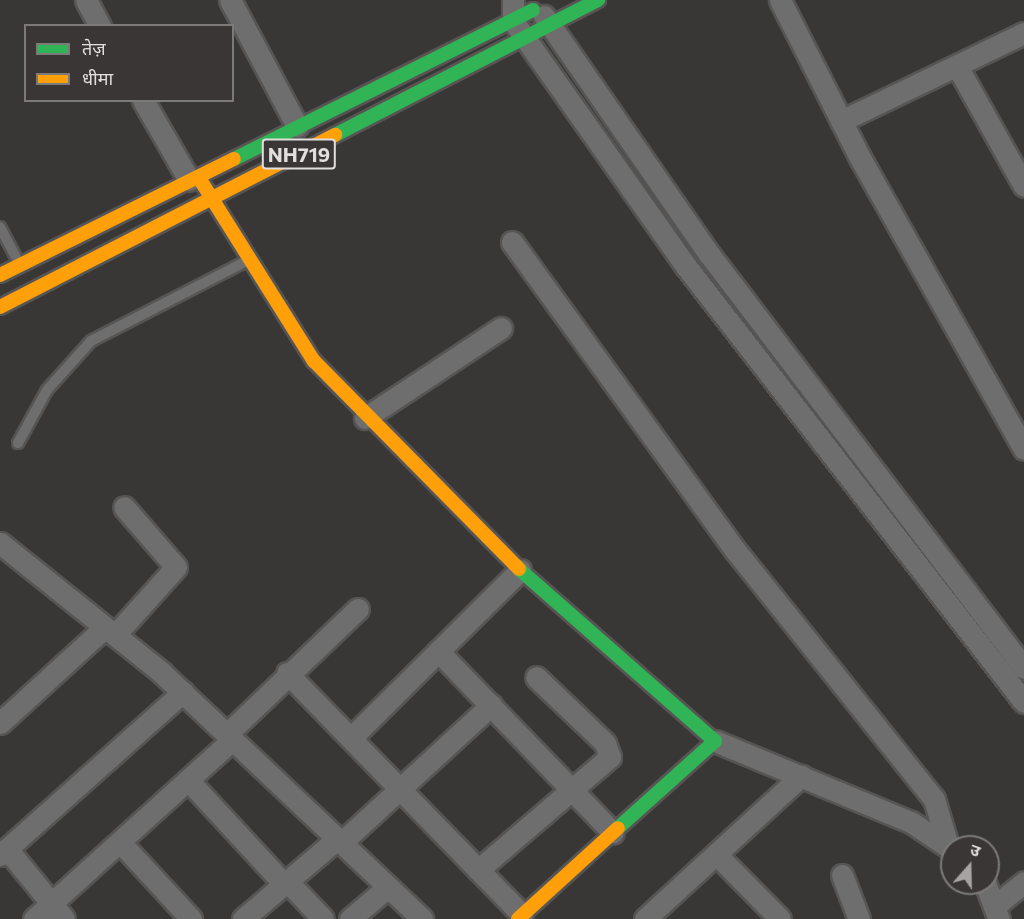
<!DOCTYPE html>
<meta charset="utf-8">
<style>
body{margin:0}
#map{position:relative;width:1024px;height:919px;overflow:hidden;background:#383736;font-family:Commissioner,"Noto Sans Devanagari",sans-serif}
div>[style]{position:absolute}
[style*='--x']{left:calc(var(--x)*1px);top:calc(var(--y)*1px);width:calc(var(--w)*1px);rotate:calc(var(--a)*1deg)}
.roads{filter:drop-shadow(2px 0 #565554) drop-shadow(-2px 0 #565554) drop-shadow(0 2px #565554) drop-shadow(0 -2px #565554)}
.lane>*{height:10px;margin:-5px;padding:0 5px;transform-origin:5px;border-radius:5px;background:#6f6e6e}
.street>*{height:21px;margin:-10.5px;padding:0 10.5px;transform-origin:10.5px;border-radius:10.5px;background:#6f6e6e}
.fast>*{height:14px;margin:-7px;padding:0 7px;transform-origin:7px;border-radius:7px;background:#30b455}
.slow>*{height:14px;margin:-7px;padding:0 7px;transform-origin:7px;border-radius:7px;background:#ff9f0a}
span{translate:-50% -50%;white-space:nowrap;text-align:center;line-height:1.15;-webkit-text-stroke:4.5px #393635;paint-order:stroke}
.shield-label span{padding:2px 4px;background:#393635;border:2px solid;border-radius:4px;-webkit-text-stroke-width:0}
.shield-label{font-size:20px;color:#e1dfde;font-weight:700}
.legend{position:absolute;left:24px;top:24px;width:210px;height:78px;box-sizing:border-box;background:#393635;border:2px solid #7c7a79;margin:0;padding:8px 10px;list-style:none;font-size:18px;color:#e1dfde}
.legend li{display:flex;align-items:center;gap:12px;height:30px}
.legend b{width:30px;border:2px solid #7c7a79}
.north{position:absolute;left:940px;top:835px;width:60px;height:60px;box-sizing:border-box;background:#393635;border:2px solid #7c7a79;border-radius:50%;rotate:20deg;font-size:16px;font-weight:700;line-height:24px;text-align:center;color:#e1dfde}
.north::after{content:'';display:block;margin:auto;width:21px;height:27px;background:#a6a4a3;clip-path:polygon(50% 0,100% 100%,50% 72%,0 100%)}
</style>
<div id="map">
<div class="roads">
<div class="lane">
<i style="--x:0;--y:227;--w:41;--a:62.2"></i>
<i style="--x:18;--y:443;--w:60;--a:-61.3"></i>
<i style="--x:47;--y:390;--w:66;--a:-48.1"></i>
<i style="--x:91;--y:341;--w:173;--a:-27.2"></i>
</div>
<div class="street">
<i style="--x:86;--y:0;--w:30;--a:62"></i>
<i style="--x:230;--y:0;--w:143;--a:62"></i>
<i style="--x:513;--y:0;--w:21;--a:90"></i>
<i style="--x:513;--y:21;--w:299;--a:54.8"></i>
<i style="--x:685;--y:265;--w:553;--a:52.2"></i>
<i style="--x:780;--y:0;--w:175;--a:63.1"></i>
<i style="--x:859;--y:156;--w:336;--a:60.6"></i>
<i style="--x:544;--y:16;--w:290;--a:55.3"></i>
<i style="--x:709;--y:254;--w:520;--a:52.73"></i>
<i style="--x:957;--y:66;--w:137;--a:60.8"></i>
<i style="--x:143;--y:100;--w:92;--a:60.1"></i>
<i style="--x:841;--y:121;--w:203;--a:-25.7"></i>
<i style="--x:512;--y:242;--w:380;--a:54.1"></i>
<i style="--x:735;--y:550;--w:319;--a:51.4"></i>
<i style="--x:934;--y:799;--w:49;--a:73.4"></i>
<i style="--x:365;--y:418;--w:163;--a:-33.5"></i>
<i style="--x:0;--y:543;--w:208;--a:38.7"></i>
<i style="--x:162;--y:673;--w:358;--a:43.4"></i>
<i style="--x:115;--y:635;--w:91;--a:-48.1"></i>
<i style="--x:176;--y:567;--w:79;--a:-130.9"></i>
<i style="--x:438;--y:651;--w:252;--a:46.1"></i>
<i style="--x:287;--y:673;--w:337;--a:45.8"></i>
<i style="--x:0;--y:723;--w:142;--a:-42.4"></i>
<i style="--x:227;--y:734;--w:181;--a:-43.7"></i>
<i style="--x:352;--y:737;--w:237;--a:-44.8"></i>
<i style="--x:715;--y:741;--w:212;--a:22.5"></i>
<i style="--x:911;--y:822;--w:48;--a:34"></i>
<i style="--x:188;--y:780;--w:142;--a:47.3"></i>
<i style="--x:120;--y:842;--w:105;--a:47.3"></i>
<i style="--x:341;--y:843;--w:204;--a:-42.6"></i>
<i style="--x:7;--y:849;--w:90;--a:50.8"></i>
<i style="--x:716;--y:854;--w:91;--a:45.4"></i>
<i style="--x:0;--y:855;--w:245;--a:-41.7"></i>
<i style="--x:478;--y:870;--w:174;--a:-40.6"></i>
<i style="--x:610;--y:757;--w:15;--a:-110"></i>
<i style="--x:605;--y:743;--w:95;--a:-136.3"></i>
<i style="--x:842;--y:875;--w:47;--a:68.9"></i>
<i style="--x:287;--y:881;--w:52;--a:46.5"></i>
<i style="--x:985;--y:883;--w:39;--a:69"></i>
<i style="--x:996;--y:905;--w:36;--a:-39"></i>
<i style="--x:34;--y:919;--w:268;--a:-42.1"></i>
<i style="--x:243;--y:919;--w:123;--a:-40.4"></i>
<i style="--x:350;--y:919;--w:50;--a:-40.1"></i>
<i style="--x:645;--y:919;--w:212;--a:-42.5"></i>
</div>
<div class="fast">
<i style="--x:335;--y:135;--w:296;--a:-27.2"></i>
<i style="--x:234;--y:159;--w:334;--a:-26.5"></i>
<i style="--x:519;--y:569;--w:261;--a:41.3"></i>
<i style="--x:715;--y:741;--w:130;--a:138.1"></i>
</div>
<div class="slow">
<i style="--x:199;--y:178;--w:216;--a:57.9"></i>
<i style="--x:314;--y:361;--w:292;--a:45.4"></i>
<i style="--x:0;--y:275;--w:261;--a:-26.4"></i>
<i style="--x:0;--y:307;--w:377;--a:-27.2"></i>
<i style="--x:518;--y:919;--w:135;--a:-42.3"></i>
</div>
</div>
<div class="shield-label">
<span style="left:299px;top:154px">NH719</span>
</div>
<ul class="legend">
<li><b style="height:8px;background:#30b455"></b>तेज़</li>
<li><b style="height:8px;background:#ff9f0a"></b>धीमा</li>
</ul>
<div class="north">उ</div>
</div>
